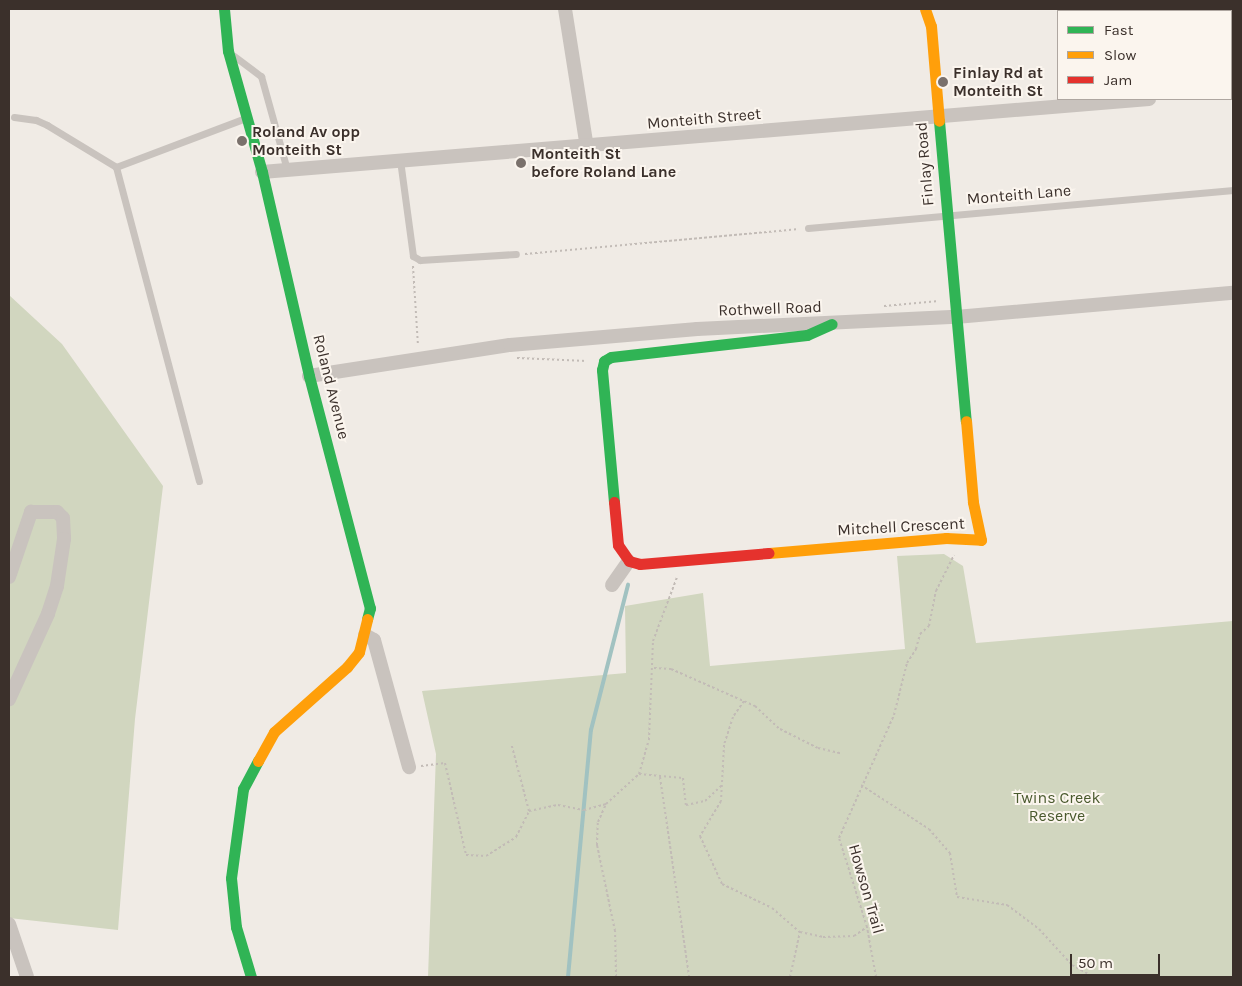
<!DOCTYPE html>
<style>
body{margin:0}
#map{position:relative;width:1242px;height:986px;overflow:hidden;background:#f0ebe5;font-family:Karla,sans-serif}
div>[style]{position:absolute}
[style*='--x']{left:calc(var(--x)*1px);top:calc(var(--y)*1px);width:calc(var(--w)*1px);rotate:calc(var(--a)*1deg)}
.green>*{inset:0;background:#d1d6bf}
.stream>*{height:4px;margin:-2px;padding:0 2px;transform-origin:2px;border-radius:2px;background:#a1c2c1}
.path>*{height:2px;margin-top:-1px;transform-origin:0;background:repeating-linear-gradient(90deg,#c2bbb6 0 2.5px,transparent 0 5px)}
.lane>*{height:7px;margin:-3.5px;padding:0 3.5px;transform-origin:3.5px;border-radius:3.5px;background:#c9c3be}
.street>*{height:14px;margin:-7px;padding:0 7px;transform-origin:7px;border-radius:7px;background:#c9c3be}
.fast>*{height:11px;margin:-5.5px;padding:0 5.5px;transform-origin:5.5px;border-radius:5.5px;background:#30b455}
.slow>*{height:11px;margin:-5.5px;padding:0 5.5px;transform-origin:5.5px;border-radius:5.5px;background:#ff9f0a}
.jam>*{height:11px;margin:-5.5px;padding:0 5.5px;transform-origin:5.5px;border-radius:5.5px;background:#e5322d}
.dots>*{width:14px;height:14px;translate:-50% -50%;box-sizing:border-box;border:2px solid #fbf5ee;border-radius:50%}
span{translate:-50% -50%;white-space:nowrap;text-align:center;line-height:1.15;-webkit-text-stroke:4px #fbf5ee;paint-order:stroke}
.poi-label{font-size:16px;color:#3b302b;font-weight:700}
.left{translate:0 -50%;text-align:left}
.street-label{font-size:16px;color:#3b302b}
.park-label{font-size:16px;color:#4a5a2e}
.frame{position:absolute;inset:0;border:10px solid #3b302b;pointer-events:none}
.legend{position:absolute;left:1057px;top:10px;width:175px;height:90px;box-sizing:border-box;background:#fbf5ee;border:1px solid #aea6a0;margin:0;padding:6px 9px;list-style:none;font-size:15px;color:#3b302b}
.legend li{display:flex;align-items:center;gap:10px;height:25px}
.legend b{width:25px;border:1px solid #aea6a0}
.scale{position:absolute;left:1070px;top:954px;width:90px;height:22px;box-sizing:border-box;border:2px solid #3b302b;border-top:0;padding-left:6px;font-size:15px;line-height:18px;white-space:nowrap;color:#3b302b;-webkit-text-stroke:4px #fbf5ee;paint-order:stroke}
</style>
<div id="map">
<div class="green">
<i style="clip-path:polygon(9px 295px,62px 344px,163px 486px,135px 719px,118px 930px,9px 918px)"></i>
<i style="clip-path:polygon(944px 554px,963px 566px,976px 643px,1233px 621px,1233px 977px,428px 977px,436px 754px,422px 691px,626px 673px,625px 606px,703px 593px,710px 666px,905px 649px,897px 556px)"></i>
</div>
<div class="stream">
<i style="--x:568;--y:977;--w:248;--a:-84.7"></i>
<i style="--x:591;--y:730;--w:150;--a:-75.7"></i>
</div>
<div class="path">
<i style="--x:525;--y:254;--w:275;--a:-5.2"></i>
<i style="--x:413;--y:266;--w:80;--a:86.4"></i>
<i style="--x:884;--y:306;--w:55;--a:-5.2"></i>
<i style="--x:517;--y:358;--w:70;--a:2.5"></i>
<i style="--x:654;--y:668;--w:17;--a:3"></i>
<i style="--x:671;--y:669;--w:92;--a:23.8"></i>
<i style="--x:755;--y:706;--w:34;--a:43"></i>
<i style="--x:780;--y:729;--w:42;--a:26.6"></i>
<i style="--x:818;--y:748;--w:23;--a:13"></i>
<i style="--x:744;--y:701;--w:19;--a:125"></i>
<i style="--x:733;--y:717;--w:29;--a:108"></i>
<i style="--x:724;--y:745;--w:56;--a:93.1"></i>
<i style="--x:721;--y:801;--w:41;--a:121"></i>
<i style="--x:700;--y:836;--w:53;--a:65.4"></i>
<i style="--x:722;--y:884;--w:55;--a:25.6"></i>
<i style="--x:772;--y:908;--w:37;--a:41"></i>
<i style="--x:800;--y:932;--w:24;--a:12"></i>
<i style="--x:823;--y:937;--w:31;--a:-2"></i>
<i style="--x:854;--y:936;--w:16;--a:-35"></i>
<i style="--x:421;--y:766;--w:24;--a:-7"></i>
<i style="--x:445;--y:763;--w:94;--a:77.1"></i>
<i style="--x:466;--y:855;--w:20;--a:3"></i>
<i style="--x:486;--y:856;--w:36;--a:-32"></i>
<i style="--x:516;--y:837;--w:29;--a:-63"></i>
<i style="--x:529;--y:811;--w:70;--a:-104.8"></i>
<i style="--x:639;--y:774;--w:44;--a:5.2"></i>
<i style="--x:683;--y:778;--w:27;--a:84"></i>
<i style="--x:686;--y:805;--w:19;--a:-12"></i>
<i style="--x:705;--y:801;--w:23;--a:-43"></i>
<i style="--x:660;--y:777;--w:202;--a:81.7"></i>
<i style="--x:861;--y:785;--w:81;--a:32.9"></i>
<i style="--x:929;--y:829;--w:32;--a:49"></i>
<i style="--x:950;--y:853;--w:45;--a:81"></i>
<i style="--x:957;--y:897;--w:51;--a:9.1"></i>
<i style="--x:1007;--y:905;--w:40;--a:37"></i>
<i style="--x:1039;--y:929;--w:49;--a:47.5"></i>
<i style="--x:1072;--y:965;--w:25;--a:29"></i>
<i style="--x:529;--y:811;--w:30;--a:-12"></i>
<i style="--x:558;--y:805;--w:26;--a:11"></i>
<i style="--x:584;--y:810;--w:23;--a:-15"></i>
<i style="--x:616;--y:977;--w:46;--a:-91.2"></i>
<i style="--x:615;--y:931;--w:88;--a:-101.8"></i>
<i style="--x:597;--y:845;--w:23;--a:-88"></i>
<i style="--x:598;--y:822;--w:20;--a:-66"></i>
<i style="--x:606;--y:804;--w:45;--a:-42.3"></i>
<i style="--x:639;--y:774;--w:35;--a:-74"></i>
<i style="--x:649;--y:740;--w:99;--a:-87.7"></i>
<i style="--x:653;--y:641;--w:68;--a:-69.4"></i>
<i style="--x:790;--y:977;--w:46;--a:-77.5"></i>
<i style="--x:876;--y:977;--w:51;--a:-100.2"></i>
<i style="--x:867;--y:927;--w:93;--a:-107.5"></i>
<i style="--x:839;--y:838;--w:135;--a:-65.9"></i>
<i style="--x:894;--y:715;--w:54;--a:-76"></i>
<i style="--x:907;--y:663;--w:17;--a:-57"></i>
<i style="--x:916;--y:649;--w:16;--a:-75"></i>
<i style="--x:920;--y:634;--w:12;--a:-42"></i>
<i style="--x:929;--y:626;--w:36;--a:-79"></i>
<i style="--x:936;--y:591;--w:40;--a:-63.4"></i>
</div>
<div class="lane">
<i style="--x:234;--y:56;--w:34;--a:37"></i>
<i style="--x:261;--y:76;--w:98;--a:74.5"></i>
<i style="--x:14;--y:117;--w:22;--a:8"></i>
<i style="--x:36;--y:120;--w:12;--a:24"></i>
<i style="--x:47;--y:125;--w:81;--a:31.3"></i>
<i style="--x:400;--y:160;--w:97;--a:82.3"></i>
<i style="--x:413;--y:256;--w:8;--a:30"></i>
<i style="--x:420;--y:260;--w:96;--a:-3.6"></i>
<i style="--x:808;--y:228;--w:427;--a:-5.1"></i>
<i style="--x:199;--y:481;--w:325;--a:-104.8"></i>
<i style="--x:116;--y:167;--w:139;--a:-20.7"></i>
</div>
<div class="street">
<i style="--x:565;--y:9;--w:141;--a:81"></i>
<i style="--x:1231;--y:93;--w:2;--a:0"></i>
<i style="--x:262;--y:172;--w:890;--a:-4.7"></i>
<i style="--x:309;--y:376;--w:203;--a:-8.8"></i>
<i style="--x:510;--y:345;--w:188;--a:-4.9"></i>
<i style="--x:697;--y:329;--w:259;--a:-2.7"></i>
<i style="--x:956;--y:317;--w:278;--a:-5"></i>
<i style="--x:9;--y:577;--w:69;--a:-71.3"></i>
<i style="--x:31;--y:512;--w:26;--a:0"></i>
<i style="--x:57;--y:512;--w:8;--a:45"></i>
<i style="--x:63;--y:518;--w:21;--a:87"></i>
<i style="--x:64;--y:539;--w:48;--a:98.5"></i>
<i style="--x:57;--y:586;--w:29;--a:108"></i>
<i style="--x:48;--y:614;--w:94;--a:114.6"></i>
<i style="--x:612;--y:585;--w:29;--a:-55"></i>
<i style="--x:365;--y:635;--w:10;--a:29"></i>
<i style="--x:374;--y:640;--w:132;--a:74.6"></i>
<i style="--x:9;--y:924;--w:56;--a:71.2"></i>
</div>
<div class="fast">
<i style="--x:224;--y:9;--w:42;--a:84.6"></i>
<i style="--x:228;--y:51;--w:126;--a:74.3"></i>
<i style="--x:262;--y:172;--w:209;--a:77"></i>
<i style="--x:309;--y:376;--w:240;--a:75.3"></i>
<i style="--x:370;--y:608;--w:11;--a:105"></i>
<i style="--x:939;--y:121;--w:301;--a:84.9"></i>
<i style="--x:614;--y:502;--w:133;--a:-95.2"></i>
<i style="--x:602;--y:370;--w:9;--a:-77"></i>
<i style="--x:604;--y:361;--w:8;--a:-30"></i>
<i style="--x:611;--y:357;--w:197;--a:-6.4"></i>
<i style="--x:807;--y:335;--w:27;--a:-24"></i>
<i style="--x:251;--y:977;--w:52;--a:-106.7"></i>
<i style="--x:236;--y:927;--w:49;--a:-95.8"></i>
<i style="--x:231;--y:878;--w:90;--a:-82.3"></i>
<i style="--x:243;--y:789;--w:32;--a:-62"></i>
</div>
<div class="slow">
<i style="--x:925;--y:9;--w:18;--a:71"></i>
<i style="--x:931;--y:26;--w:95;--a:85.2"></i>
<i style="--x:769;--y:553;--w:178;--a:-4.8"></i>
<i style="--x:946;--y:538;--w:35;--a:3"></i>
<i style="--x:981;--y:540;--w:39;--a:-102"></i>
<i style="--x:973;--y:502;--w:81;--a:-94.9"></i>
<i style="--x:258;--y:761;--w:33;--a:-61"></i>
<i style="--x:274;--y:732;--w:98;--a:-41.7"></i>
<i style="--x:347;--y:667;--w:19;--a:-51"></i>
<i style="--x:359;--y:652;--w:34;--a:-76"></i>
</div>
<div class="jam">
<i style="--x:614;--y:502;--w:43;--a:84.7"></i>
<i style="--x:618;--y:545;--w:19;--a:55"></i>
<i style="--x:629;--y:561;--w:11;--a:15"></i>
<i style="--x:640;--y:564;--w:129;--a:-4.9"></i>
</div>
<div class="dots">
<i style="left:943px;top:82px;background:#7a716c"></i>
<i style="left:242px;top:141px;background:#7a716c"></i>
<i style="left:521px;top:163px;background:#7a716c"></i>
</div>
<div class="poi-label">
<span class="left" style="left:953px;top:82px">Finlay Rd at<br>Monteith St</span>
<span class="left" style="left:252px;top:141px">Roland Av opp<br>Monteith St</span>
<span class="left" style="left:531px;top:163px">Monteith St<br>before Roland Lane</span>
</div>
<div class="street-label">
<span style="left:704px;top:119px;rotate:-5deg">Monteith Street</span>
<span style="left:925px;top:164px;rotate:-95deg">Finlay Road</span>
<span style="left:1019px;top:195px;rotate:-5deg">Monteith Lane</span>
<span style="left:770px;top:309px;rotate:-2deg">Rothwell Road</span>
<span style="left:331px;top:387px;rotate:76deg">Roland Avenue</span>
<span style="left:901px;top:527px;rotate:-3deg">Mitchell Crescent</span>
<span style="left:866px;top:889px;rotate:74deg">Howson Trail</span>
</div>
<div class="park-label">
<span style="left:1057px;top:807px">Twins Creek<br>Reserve</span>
</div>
<div class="frame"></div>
<ul class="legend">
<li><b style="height:6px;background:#30b455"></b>Fast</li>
<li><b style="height:6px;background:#ff9f0a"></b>Slow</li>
<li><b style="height:6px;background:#e5322d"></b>Jam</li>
</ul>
<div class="scale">50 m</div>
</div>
